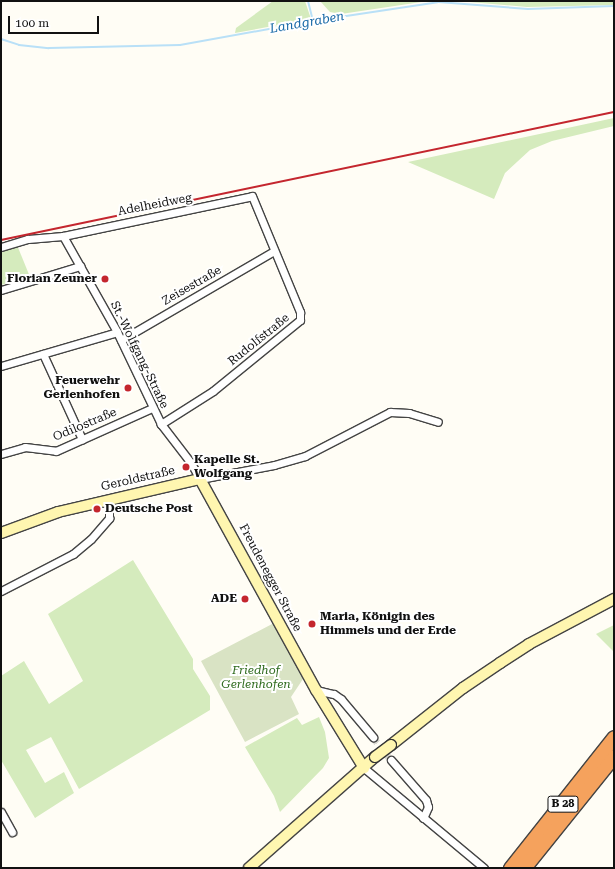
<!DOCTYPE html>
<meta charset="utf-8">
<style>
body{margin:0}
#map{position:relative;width:615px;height:869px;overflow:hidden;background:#fffdf5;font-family:"Roboto Serif",serif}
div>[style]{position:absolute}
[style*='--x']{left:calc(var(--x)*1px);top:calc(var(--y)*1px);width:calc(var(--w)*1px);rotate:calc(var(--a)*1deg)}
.green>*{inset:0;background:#d5ebbd}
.cemetery>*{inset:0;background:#d9e3c4}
.stream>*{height:2px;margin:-1px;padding:0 1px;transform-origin:1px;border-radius:1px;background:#b9e0f7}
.street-tunnel>*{height:7px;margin-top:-3.5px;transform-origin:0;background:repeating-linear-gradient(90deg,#dbdad3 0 7px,transparent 0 10.5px)}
.roads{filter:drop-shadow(1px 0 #444) drop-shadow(-1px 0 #444) drop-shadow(0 1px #444) drop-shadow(0 -1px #444)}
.street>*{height:7px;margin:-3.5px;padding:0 3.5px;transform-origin:3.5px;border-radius:3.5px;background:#fff}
.secondary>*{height:10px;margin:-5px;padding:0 5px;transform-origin:5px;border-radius:5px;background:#fff6b0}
.highway>*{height:13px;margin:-6.5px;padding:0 6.5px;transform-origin:6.5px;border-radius:6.5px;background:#f5a25d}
.rail>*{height:2px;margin:-1px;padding:0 1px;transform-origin:1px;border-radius:1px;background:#c4262e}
.bridges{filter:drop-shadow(1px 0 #333) drop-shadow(-1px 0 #333) drop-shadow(0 1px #333) drop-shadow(0 -1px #333)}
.secondary-bridge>*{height:10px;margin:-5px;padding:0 5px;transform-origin:5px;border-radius:5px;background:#fff6b0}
.dots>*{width:11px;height:11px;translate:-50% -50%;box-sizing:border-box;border:2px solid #fff;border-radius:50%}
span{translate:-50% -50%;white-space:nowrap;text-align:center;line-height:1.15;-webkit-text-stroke:4px #fff;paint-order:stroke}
.shield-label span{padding:1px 3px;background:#fff;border:1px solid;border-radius:3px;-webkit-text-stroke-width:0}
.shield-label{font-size:11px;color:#111;font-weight:700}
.street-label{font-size:12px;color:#111}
.poi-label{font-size:12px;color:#111;font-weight:700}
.right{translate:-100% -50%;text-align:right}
.left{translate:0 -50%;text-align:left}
.park-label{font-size:12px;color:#2f6b1f;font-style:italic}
.water-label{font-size:13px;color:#1768a6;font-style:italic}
.frame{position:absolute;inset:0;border:2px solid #111;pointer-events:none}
.scale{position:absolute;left:8px;top:16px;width:91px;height:18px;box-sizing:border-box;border:2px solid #111;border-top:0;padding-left:5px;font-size:12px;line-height:14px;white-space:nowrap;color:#111;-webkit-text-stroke:3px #fff;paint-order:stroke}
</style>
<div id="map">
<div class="green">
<i style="clip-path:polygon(273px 1px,305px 1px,311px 19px,235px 33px,236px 28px)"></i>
<i style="clip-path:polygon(320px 1px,428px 1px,341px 14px,330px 12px)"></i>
<i style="clip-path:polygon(458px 1px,614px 1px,614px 5px,527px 7px)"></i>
<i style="clip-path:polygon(614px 118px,614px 126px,552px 141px,530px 150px,505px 173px,494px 199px,408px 162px)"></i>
<i style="clip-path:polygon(17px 245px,30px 277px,1px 285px,1px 249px)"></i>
<i style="clip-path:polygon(133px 560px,193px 659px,193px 669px,210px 696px,210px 710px,79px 789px,51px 737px,26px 750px,45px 783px,64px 772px,74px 793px,35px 818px,1px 760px,1px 676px,24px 661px,49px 704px,83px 681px,48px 614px)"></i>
<i style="clip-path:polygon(614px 625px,614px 652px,596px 634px)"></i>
<i style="clip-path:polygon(319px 717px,325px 732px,329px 758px,323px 768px,280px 812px,274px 796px,245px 747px,297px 718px,302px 725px)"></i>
</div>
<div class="cemetery">
<i style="clip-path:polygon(274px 623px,303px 679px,291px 697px,299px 714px,245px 742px,201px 661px)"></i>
</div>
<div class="stream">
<i style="--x:308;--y:1;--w:21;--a:76"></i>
<i style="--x:1;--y:39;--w:19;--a:18"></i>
<i style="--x:19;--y:45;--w:30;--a:6"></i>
<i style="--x:49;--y:48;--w:131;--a:-1.3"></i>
<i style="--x:180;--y:45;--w:135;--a:-10.2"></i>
<i style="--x:313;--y:21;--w:126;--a:-8.6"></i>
<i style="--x:438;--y:2;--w:90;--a:4.4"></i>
<i style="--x:528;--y:9;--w:86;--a:-2"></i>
</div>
<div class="street-tunnel">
<i style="--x:373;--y:737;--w:29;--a:52"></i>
</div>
<div class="roads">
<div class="street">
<i style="--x:63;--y:236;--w:110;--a:60.6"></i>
<i style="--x:117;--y:332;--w:102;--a:64.4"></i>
<i style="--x:161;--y:424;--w:49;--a:52.4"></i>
<i style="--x:191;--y:463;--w:18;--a:61"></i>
<i style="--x:200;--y:479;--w:75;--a:-10.7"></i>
<i style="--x:274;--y:465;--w:32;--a:-16"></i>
<i style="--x:305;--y:456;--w:96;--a:-27.4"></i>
<i style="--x:390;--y:412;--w:19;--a:3"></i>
<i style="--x:409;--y:413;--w:30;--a:17"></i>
<i style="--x:1;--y:247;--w:28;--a:-17"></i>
<i style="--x:28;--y:239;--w:35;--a:-5"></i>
<i style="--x:63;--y:236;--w:193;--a:-11.9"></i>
<i style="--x:252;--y:196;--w:126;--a:67.5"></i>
<i style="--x:300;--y:312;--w:8;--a:90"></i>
<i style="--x:300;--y:320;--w:112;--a:140.8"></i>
<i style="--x:213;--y:391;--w:62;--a:147.6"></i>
<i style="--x:1;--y:290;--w:83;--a:-16.9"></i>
<i style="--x:121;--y:340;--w:177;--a:-30.2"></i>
<i style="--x:43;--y:354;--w:94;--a:65.4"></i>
<i style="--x:1;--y:366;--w:121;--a:-16.3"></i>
<i style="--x:1;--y:454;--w:25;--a:-16"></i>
<i style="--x:25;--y:447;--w:31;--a:7"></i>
<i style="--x:56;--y:451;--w:105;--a:-24.1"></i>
<i style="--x:1;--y:591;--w:81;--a:-27.2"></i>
<i style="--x:73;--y:554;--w:23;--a:-40"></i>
<i style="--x:91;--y:539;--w:28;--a:-49"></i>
<i style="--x:109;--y:518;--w:18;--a:-90"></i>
<i style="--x:316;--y:690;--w:18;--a:13"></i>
<i style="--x:334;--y:694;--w:9;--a:36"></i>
<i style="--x:341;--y:699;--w:50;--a:49.9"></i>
<i style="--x:391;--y:760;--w:53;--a:48.8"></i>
<i style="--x:426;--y:800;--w:7;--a:74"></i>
<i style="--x:428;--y:807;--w:12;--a:114"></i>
<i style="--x:364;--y:768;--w:156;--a:39.8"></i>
<i style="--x:1;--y:812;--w:23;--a:61"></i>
</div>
<div class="secondary">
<i style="--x:1;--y:533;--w:61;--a:-20.2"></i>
<i style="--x:58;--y:512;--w:146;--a:-13.1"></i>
<i style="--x:200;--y:479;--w:241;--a:61.2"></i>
<i style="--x:316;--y:690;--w:92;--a:58.4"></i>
<i style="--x:391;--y:745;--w:92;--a:-38.4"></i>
<i style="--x:463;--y:688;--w:45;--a:-34"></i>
<i style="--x:500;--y:663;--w:35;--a:-33"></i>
<i style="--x:529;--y:644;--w:96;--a:-27.9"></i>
<i style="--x:249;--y:868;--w:168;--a:-41.4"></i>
</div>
<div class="highway">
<i style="--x:510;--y:868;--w:167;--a:-51.6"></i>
<i style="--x:524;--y:868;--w:144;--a:-51.2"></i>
</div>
</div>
<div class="rail">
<i style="--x:1;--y:240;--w:626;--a:-11.79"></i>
</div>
<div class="bridges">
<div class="secondary-bridge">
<i style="--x:375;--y:757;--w:20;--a:-37"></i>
</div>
</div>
<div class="dots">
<i style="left:105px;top:279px;background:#c4262e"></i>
<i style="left:128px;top:388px;background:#c4262e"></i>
<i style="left:186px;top:467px;background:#c4262e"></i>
<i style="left:97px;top:509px;background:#c4262e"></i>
<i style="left:245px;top:599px;background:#c4262e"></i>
<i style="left:312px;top:624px;background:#c4262e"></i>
</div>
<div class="shield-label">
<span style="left:563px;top:804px">B 28</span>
</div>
<div class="street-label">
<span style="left:155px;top:205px;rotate:-11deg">Adelheidweg</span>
<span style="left:192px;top:286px;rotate:-30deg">Zeisestraße</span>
<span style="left:259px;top:340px;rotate:-39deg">Rudolfstraße</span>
<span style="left:139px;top:355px;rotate:64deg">St.-Wolfgang-Straße</span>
<span style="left:85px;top:425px;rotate:-23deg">Odilostraße</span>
<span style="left:138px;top:479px;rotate:-13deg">Geroldstraße</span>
<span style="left:270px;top:578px;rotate:62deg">Freudenegger Straße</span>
</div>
<div class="poi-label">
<span class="right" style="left:97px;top:279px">Florian Zeuner</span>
<span class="right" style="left:120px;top:388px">Feuerwehr<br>Gerlenhofen</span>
<span class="left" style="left:194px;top:467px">Kapelle St.<br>Wolfgang</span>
<span class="left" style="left:105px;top:509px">Deutsche Post</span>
<span class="right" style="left:237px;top:599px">ADE</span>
<span class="left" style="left:320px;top:624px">Maria, Königin des<br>Himmels und der Erde</span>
</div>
<div class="park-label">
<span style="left:256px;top:678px">Friedhof<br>Gerlenhofen</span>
</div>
<div class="water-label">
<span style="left:307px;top:23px;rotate:-10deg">Landgraben</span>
</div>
<div class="frame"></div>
<div class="scale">100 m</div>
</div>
